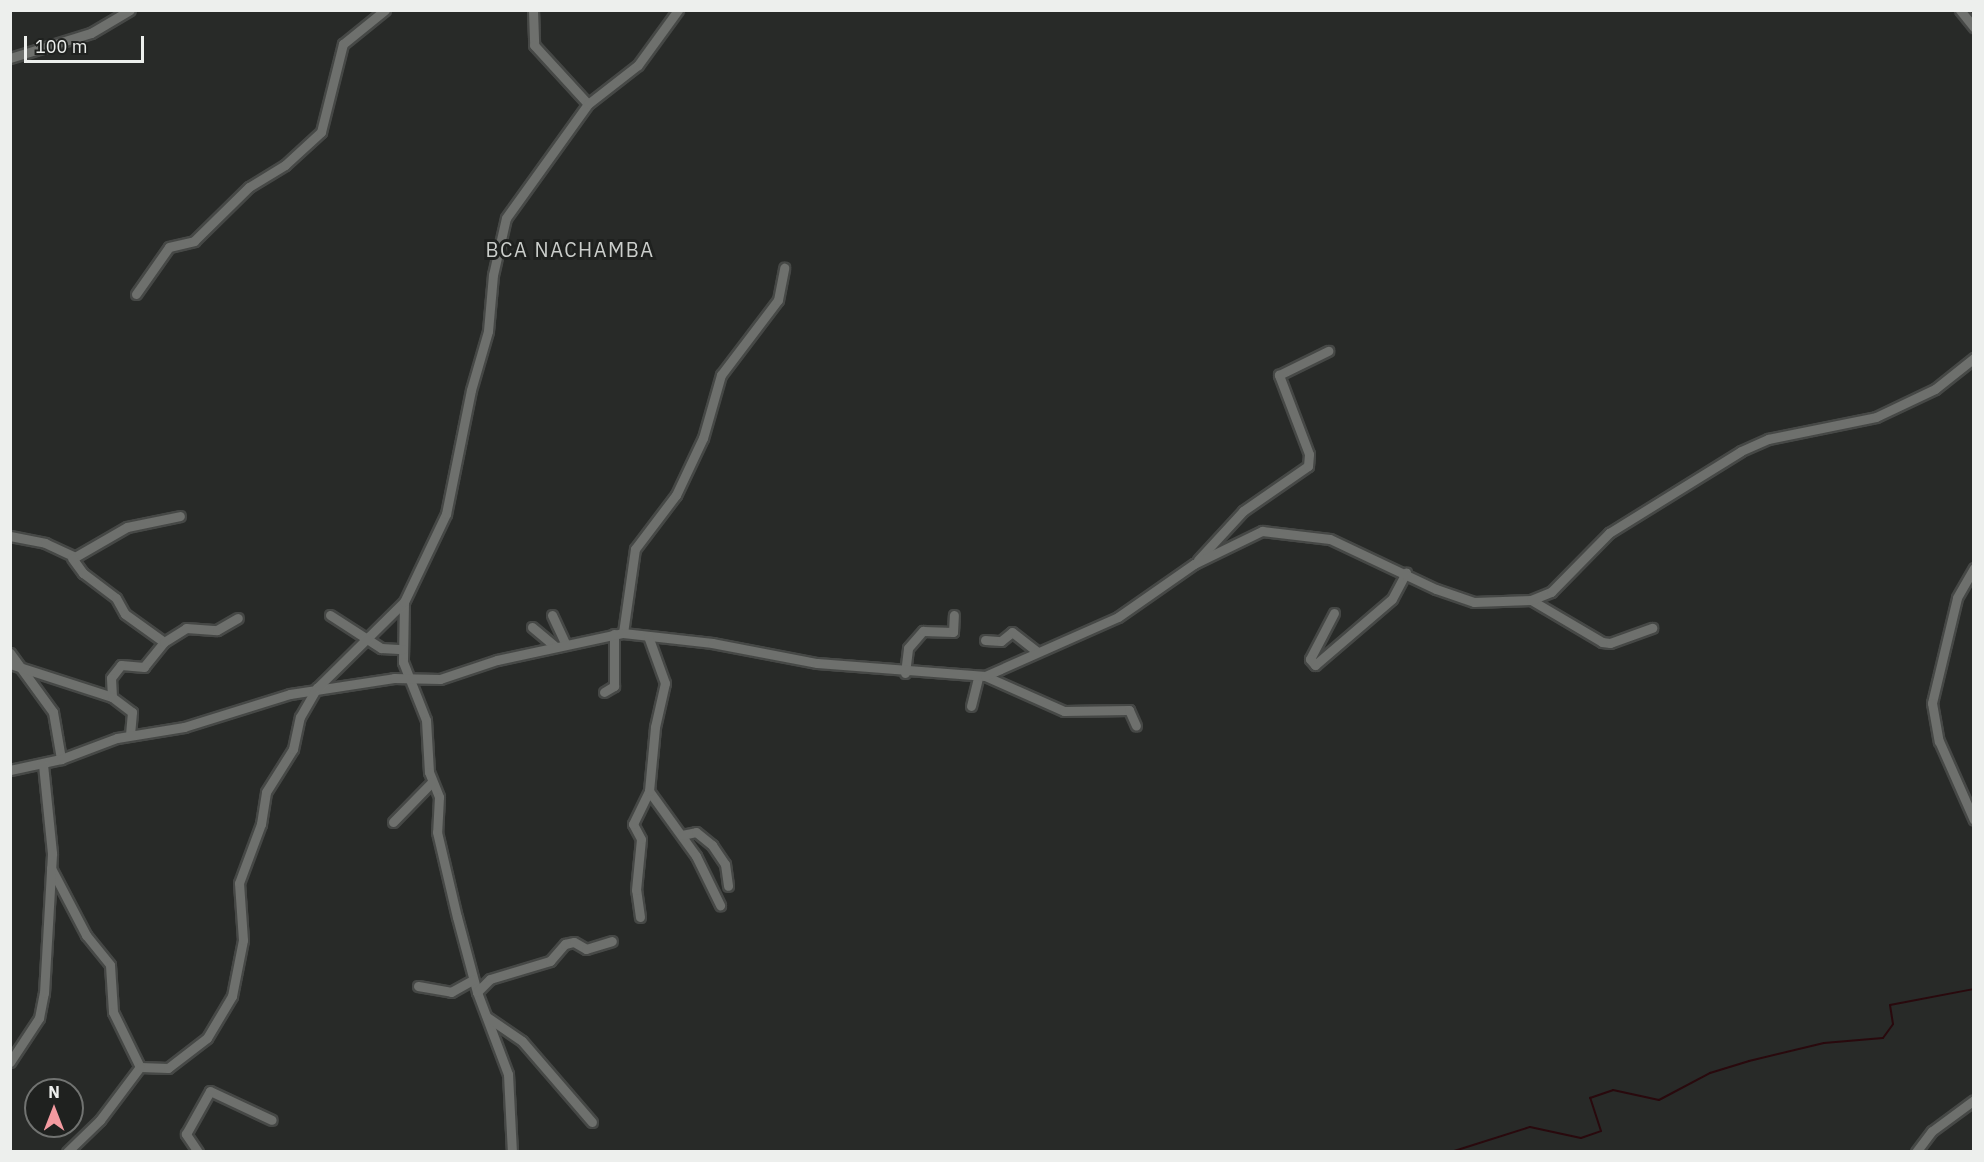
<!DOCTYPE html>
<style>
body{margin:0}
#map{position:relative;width:1984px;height:1162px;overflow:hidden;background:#282a28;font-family:"IBM Plex Sans",sans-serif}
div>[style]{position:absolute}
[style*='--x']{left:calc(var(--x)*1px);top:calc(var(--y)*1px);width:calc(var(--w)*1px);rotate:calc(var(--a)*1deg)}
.stream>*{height:2px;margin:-1px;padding:0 1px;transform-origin:1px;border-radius:1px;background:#29090d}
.roads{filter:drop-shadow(2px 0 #464846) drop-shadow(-2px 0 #464846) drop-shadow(0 2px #464846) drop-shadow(0 -2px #464846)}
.minor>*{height:9px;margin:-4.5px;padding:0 4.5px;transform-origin:4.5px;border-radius:4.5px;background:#6e706d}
span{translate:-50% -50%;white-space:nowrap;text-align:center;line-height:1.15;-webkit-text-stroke:6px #1f211f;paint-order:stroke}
.quarter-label{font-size:20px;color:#cbcecb;letter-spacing:1.5px}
.frame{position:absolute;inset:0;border:12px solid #edefed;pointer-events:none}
.north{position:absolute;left:24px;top:1078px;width:60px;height:60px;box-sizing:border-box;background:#1f211f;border:2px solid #717371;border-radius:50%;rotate:0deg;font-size:16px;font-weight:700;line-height:24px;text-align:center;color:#edefed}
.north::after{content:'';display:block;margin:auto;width:21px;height:27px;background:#f49aa0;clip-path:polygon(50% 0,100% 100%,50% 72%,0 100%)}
.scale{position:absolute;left:24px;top:36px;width:120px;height:27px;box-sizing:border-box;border:3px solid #edefed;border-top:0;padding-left:8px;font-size:18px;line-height:21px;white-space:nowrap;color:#edefed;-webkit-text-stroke:4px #1f211f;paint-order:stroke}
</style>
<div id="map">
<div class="stream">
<i style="--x:1451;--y:1152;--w:83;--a:-17.6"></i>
<i style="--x:1530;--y:1127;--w:52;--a:12.2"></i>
<i style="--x:1581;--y:1138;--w:21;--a:-19"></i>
<i style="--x:1601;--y:1131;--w:35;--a:-108"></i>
<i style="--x:1590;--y:1098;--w:24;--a:-19"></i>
<i style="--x:1613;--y:1090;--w:47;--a:12.3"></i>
<i style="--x:1659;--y:1100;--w:58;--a:-27.9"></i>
<i style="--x:1710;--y:1073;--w:41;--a:-17.1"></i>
<i style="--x:1749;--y:1061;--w:77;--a:-13.5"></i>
<i style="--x:1824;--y:1043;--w:59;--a:-4.8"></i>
<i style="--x:1883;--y:1038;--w:17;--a:-54"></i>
<i style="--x:1893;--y:1024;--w:19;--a:-99"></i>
<i style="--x:1890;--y:1005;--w:86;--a:-10.8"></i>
</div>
<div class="roads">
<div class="minor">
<i style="--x:533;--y:10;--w:35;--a:88"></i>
<i style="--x:534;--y:45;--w:80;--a:47.5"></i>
<i style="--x:1960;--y:10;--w:22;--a:51"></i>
<i style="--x:10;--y:58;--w:85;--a:-17.2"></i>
<i style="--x:91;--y:33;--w:45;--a:-30.5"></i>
<i style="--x:136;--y:294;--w:57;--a:-54.9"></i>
<i style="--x:169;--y:247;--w:26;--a:-13"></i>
<i style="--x:194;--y:241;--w:77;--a:-44.5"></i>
<i style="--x:249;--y:187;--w:42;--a:-31.4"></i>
<i style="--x:285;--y:165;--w:49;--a:-42.5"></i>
<i style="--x:321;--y:132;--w:91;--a:-76"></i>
<i style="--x:343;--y:44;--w:54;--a:-39"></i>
<i style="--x:10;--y:536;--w:36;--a:11"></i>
<i style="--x:45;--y:543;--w:33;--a:25"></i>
<i style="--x:75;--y:557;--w:60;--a:-30"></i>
<i style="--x:127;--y:527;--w:54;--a:-11.7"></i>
<i style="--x:72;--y:558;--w:19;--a:54"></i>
<i style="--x:83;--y:573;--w:41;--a:37.1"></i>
<i style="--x:116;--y:598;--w:18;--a:61"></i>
<i style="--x:125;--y:614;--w:48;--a:35.7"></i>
<i style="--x:164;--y:642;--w:32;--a:129"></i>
<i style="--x:144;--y:667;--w:23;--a:-175"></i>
<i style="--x:121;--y:665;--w:16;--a:128"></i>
<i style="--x:111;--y:678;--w:19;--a:87"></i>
<i style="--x:1198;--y:560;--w:67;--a:-47.4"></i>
<i style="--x:1243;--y:511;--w:79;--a:-34.7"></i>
<i style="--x:1308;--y:466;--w:12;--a:-85"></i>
<i style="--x:1309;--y:454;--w:85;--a:-110.8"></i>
<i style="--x:1279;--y:375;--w:55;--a:-26.1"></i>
<i style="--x:1974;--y:568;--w:34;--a:120"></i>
<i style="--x:1957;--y:598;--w:108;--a:103.4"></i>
<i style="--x:1932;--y:703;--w:39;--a:80"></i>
<i style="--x:1939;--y:741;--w:86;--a:66.1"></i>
<i style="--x:1531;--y:600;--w:82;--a:30.6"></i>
<i style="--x:1602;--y:642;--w:8;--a:7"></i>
<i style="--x:1610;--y:643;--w:45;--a:-19.7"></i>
<i style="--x:404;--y:602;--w:60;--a:91"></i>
<i style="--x:403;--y:662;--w:62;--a:68.4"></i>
<i style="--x:426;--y:720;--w:52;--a:86.7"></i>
<i style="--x:429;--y:772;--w:27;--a:68"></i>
<i style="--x:439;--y:797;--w:35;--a:93"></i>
<i style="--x:437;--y:832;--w:87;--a:76.8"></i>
<i style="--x:457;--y:917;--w:78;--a:75.1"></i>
<i style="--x:477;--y:992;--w:88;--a:69.3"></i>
<i style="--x:508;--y:1074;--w:78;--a:87.1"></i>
<i style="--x:1334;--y:613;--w:52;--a:117.6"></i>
<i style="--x:1310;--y:659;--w:8;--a:50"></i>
<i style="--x:1315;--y:665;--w:101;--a:-40.6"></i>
<i style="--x:1392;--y:599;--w:30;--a:-62"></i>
<i style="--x:330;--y:615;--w:61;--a:32.9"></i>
<i style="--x:381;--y:648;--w:22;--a:3"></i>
<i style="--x:552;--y:615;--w:31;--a:65"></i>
<i style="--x:532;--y:627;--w:30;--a:40"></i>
<i style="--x:623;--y:633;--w:85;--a:-81.9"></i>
<i style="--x:635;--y:549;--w:68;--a:-52.8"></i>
<i style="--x:676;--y:495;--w:63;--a:-64.7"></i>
<i style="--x:703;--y:438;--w:66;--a:-74.1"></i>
<i style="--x:721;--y:375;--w:94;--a:-52.8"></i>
<i style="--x:778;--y:300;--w:33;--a:-79"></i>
<i style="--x:985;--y:640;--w:16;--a:4"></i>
<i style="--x:1001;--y:641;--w:14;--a:-39"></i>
<i style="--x:1012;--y:632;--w:31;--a:38"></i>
<i style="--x:164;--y:642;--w:26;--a:-32"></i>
<i style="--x:186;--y:628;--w:31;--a:4"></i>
<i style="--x:217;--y:630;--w:24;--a:-30"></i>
<i style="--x:10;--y:653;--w:73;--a:53.9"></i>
<i style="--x:53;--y:712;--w:48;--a:80.3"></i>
<i style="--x:10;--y:664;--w:107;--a:17.9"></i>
<i style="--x:112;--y:697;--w:25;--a:37"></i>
<i style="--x:132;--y:712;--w:23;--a:95"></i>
<i style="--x:905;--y:673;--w:25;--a:-83"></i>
<i style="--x:908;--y:648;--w:23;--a:-49"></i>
<i style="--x:923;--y:631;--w:30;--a:2"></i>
<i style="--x:953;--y:632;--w:17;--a:-87"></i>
<i style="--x:985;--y:676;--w:86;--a:23.9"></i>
<i style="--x:1064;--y:711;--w:65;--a:-0.9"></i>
<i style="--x:1129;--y:710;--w:17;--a:66"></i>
<i style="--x:604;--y:692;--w:12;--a:-31"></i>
<i style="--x:614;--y:686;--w:52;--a:-90"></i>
<i style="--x:971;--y:706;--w:30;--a:-76"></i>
<i style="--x:10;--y:770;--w:52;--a:-12.2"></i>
<i style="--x:61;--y:759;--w:60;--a:-20.6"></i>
<i style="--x:117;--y:738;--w:68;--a:-9.3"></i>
<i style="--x:184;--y:727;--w:111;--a:-17.3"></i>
<i style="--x:290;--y:694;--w:105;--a:-8.7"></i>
<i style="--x:394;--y:678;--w:46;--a:1.2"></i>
<i style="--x:440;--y:679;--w:60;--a:-18.4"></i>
<i style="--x:497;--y:660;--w:129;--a:-12.1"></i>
<i style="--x:623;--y:633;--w:90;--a:6.4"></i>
<i style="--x:712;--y:643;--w:107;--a:10.8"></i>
<i style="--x:817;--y:663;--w:169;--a:4.4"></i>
<i style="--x:985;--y:676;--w:145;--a:-23.9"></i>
<i style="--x:1118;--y:617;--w:93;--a:-34.9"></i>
<i style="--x:1194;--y:564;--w:76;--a:-25.9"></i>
<i style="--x:1262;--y:531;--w:68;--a:6.7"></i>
<i style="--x:1330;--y:539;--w:117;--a:25.3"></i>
<i style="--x:1436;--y:589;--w:40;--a:18.9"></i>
<i style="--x:1474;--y:602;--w:57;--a:-2"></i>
<i style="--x:1531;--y:600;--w:22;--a:-22"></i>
<i style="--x:1551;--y:592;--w:83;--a:-45.5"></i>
<i style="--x:1609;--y:533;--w:155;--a:-31.8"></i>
<i style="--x:1741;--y:451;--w:30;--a:-24"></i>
<i style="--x:1768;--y:439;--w:110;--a:-11.5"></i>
<i style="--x:1876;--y:417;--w:65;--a:-25.4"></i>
<i style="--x:1935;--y:389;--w:50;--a:-38.5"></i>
<i style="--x:649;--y:791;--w:80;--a:54.1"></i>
<i style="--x:696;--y:856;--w:55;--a:63.9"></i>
<i style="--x:393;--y:822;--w:56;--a:-45.7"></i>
<i style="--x:682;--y:835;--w:14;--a:-12"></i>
<i style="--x:696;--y:832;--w:21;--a:39"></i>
<i style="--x:712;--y:845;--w:23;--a:56"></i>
<i style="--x:725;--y:864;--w:22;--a:82"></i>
<i style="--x:51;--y:868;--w:76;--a:62.4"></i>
<i style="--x:86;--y:935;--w:38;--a:51"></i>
<i style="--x:110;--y:965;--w:47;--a:86.3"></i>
<i style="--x:113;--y:1012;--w:61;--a:63.9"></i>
<i style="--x:140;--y:1067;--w:28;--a:2"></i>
<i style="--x:168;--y:1068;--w:49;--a:-37.6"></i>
<i style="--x:207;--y:1038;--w:49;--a:-59.2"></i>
<i style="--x:232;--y:996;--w:57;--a:-78.9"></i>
<i style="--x:243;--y:940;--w:57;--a:-94"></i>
<i style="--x:239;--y:883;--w:63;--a:-69.6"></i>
<i style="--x:261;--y:824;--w:32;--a:-81"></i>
<i style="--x:266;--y:792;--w:51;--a:-57.9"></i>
<i style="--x:293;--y:749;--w:33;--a:-78"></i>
<i style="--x:300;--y:717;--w:34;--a:-60"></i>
<i style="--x:317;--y:688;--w:122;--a:-44.7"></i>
<i style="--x:404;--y:602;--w:98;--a:-64.5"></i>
<i style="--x:446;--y:514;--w:126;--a:-78.6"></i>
<i style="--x:471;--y:390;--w:61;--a:-73.9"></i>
<i style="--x:488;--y:331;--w:56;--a:-84.9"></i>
<i style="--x:493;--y:275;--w:58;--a:-77.2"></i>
<i style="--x:506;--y:218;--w:140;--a:-54.3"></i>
<i style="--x:588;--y:104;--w:63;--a:-38"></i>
<i style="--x:638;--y:65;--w:68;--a:-54"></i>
<i style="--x:640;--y:917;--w:27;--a:-98"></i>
<i style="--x:636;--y:890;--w:51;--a:-84.4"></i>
<i style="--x:641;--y:839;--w:17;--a:-118"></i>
<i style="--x:633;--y:824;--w:37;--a:-64"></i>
<i style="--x:649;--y:791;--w:64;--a:-84.6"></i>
<i style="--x:655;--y:727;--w:45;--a:-77.2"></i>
<i style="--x:665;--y:683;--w:50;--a:-109.9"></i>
<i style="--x:418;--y:986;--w:34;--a:10"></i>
<i style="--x:451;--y:992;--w:25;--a:-29"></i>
<i style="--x:477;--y:992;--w:18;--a:-45"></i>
<i style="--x:490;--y:979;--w:63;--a:-16.7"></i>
<i style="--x:550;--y:961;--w:23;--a:-49"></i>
<i style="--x:565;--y:944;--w:9;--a:-13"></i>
<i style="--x:574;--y:942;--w:14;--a:30"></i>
<i style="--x:586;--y:949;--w:27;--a:-17"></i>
<i style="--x:487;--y:1017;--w:42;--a:34.4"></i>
<i style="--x:522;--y:1041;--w:107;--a:49.2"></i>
<i style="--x:10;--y:1062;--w:53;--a:-56.6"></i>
<i style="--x:39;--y:1018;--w:25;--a:-79"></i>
<i style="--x:44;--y:993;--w:140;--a:-86.7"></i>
<i style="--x:52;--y:853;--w:89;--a:-95.8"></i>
<i style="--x:67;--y:1152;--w:46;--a:-44.1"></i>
<i style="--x:100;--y:1120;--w:66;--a:-53"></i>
<i style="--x:198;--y:1152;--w:22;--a:-124"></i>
<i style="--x:186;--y:1134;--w:49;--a:-60.8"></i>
<i style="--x:210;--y:1091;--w:68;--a:25.1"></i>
<i style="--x:1916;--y:1152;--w:26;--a:-53"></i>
<i style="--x:1932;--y:1131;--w:52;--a:-36.4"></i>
</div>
</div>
<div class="quarter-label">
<span style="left:570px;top:249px">BCA NACHAMBA</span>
</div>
<div class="frame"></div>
<div class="north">N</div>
<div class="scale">100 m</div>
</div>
